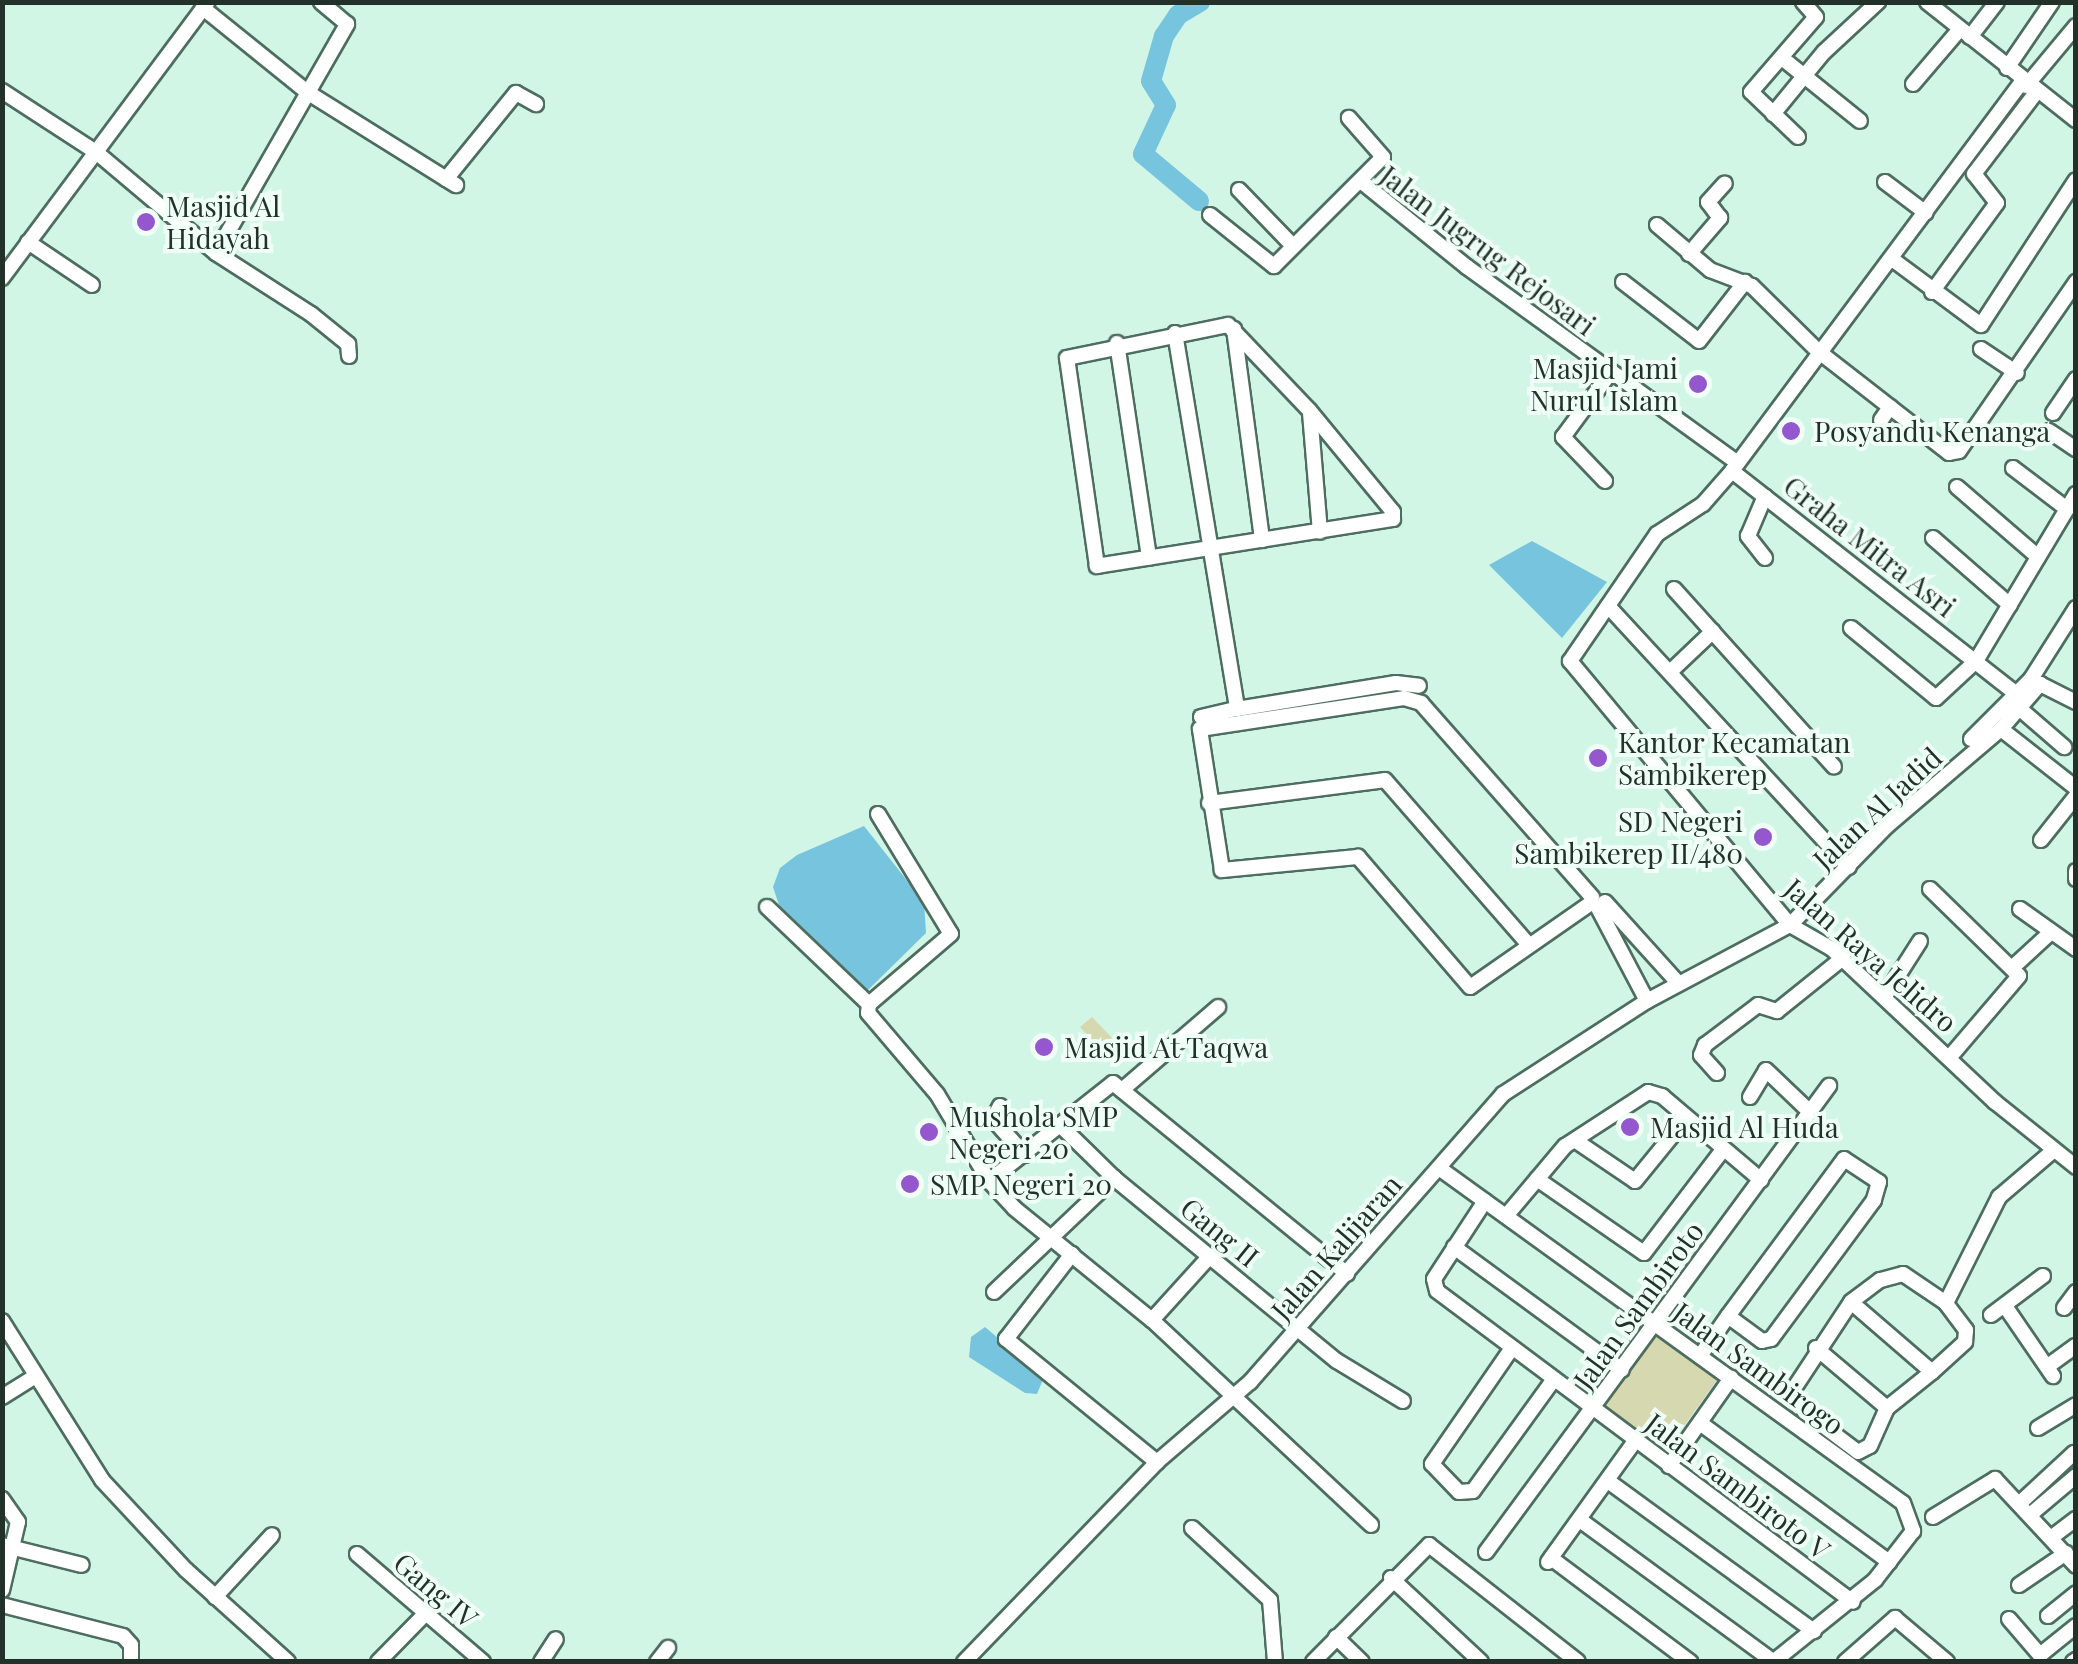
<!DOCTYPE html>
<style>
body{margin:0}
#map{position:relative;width:2078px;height:1664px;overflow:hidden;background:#d2f6e5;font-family:"Playfair Display",serif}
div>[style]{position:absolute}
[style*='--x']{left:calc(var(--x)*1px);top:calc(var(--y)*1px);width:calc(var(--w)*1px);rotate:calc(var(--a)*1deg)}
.green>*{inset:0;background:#d6d8af}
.water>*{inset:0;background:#77c4de}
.river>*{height:20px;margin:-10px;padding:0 10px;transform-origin:10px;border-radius:10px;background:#77c4de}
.roads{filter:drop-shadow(2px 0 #4d6d5f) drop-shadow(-2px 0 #4d6d5f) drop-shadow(0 2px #4d6d5f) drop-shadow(0 -2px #4d6d5f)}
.minor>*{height:14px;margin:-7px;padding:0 7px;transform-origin:7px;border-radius:7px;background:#fff}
.dots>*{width:28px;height:28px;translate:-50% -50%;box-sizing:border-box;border:5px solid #effef7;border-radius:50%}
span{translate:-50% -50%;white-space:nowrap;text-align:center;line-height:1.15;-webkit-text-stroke:8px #effef7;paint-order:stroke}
.poi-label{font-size:28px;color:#23312b}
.left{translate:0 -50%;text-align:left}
.right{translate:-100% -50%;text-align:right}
.street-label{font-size:28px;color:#23312b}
.frame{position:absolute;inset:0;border:5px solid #23312b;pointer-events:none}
</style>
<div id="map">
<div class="green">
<i style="clip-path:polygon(1092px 1017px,1115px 1041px,1103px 1052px,1080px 1027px)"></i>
<i style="clip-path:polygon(1655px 1324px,1723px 1372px,1666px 1451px,1598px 1403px)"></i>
</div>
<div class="water">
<i style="clip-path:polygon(1532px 541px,1607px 582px,1562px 638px,1489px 565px)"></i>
<i style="clip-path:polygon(864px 826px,924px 902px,926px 933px,868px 990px,779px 905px,773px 887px,780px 868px,797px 855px)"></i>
<i style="clip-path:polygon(985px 1327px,1044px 1377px,1037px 1394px,1025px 1393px,969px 1357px,971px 1337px)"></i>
</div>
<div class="river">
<i style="--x:1199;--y:201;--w:73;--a:-140"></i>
<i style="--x:1143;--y:154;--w:54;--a:-64.9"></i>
<i style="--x:1166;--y:105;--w:28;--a:-122"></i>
<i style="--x:1151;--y:81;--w:47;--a:-73.9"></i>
<i style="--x:1164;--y:36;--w:25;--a:-56"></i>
<i style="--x:1178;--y:15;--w:26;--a:-31"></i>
</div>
<div class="roads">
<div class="minor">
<i style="--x:1927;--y:2;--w:190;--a:38.4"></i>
<i style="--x:203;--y:8;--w:134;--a:38.9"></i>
<i style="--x:307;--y:92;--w:176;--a:32"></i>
<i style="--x:1970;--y:37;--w:44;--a:-52.4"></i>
<i style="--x:1782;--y:58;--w:100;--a:38.9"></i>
<i style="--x:2007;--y:68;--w:80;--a:-55.7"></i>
<i style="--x:2021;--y:83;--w:484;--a:126.7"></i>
<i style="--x:1732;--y:471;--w:44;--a:131.3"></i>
<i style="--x:1703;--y:504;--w:55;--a:146.9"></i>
<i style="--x:1657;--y:534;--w:154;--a:124.4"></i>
<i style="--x:1570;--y:661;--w:344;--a:50.2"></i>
<i style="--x:1790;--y:925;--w:48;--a:29.7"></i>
<i style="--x:1832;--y:949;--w:224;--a:43.2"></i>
<i style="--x:1995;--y:1102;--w:104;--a:38.7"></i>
<i style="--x:1913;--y:84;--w:72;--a:-49.5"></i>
<i style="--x:2026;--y:86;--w:78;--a:-50.2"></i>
<i style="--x:2;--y:91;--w:112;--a:33"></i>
<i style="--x:96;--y:152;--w:157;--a:40.1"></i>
<i style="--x:216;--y:253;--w:113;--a:32.7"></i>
<i style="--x:311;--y:314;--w:48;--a:39"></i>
<i style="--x:348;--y:344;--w:12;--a:85"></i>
<i style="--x:1773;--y:114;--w:80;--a:-50.6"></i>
<i style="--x:1824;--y:52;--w:74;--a:-42.8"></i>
<i style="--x:1798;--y:137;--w:65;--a:-136.2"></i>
<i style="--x:1751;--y:92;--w:99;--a:-49.1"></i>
<i style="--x:1816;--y:17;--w:20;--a:-131"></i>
<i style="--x:446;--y:179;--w:111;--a:-50.9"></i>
<i style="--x:516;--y:93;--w:23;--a:29"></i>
<i style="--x:1362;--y:182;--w:135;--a:39"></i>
<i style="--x:1467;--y:267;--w:334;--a:35.9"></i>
<i style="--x:1885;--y:182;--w:51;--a:37.1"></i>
<i style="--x:1239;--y:190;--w:78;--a:46"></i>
<i style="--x:1210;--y:215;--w:82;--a:38.6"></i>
<i style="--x:1274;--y:266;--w:154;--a:-45"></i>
<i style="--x:1383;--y:157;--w:52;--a:-131.1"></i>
<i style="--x:1657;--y:225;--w:70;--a:40.3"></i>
<i style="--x:1710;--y:270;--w:45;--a:20.9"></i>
<i style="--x:1752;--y:286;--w:93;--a:44.6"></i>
<i style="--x:1818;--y:351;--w:166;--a:37.9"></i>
<i style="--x:1949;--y:453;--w:10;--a:-11"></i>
<i style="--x:1959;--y:451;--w:206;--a:-55.3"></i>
<i style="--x:28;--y:242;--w:77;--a:33.9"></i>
<i style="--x:216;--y:253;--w:264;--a:-60.2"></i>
<i style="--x:347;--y:24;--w:34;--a:-140"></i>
<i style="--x:1689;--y:254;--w:48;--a:-49.3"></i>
<i style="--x:1720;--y:218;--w:20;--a:-127"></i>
<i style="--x:1708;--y:202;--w:25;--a:-48"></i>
<i style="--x:1892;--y:259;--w:111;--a:36.6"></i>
<i style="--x:1981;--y:325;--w:173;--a:-56.8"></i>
<i style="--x:2;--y:278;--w:344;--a:-53.3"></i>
<i style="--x:1623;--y:282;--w:96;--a:37.8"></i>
<i style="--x:1699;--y:341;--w:75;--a:-52.1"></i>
<i style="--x:1932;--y:292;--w:110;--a:-53.9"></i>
<i style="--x:1997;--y:203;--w:37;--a:-128"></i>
<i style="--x:1974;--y:174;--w:101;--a:-52.7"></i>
<i style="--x:1228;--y:325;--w:117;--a:46.4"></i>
<i style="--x:1309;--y:410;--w:132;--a:50.5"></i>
<i style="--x:1393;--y:512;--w:7;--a:90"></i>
<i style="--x:1393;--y:519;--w:300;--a:171"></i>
<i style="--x:1097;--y:566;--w:210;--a:-98.2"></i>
<i style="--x:1067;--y:358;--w:164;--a:-11.6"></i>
<i style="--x:1234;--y:329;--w:213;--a:82.4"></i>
<i style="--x:1175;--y:333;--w:381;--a:80.6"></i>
<i style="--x:1237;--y:709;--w:161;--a:-9.3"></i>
<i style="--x:1396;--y:683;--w:23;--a:7"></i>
<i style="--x:1117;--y:343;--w:217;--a:81.5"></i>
<i style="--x:1981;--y:349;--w:43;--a:33.7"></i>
<i style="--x:1310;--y:413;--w:119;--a:85.2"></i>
<i style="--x:2053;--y:413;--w:41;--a:-55.9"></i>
<i style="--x:1881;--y:420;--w:16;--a:-55"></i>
<i style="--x:2049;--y:431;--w:32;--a:34"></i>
<i style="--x:2013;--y:468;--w:68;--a:37.2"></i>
<i style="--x:1732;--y:471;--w:360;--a:38.1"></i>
<i style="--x:1605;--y:481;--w:61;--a:-133.7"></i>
<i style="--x:1563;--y:437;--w:79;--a:-53.7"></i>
<i style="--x:1957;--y:487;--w:107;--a:40.8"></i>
<i style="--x:1933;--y:538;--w:102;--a:41"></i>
<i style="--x:1765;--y:558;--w:28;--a:-128"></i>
<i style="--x:1748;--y:536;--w:43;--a:-67"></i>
<i style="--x:1674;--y:589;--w:239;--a:48"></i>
<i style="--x:1608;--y:606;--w:355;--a:47.3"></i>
<i style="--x:1851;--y:628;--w:110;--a:39.5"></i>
<i style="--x:1936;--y:698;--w:54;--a:-42.8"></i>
<i style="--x:1976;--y:661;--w:195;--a:-59.1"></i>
<i style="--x:1670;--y:672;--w:59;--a:-43.6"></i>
<i style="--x:2019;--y:708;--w:60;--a:40.9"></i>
<i style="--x:1201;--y:717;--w:37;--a:-13"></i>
<i style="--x:2001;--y:729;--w:95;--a:38.2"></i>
<i style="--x:1971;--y:739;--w:85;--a:-45"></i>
<i style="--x:2031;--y:679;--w:84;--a:-57.6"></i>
<i style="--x:1209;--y:803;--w:177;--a:-7.4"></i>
<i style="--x:1385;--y:780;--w:216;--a:48.9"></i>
<i style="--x:878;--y:814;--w:140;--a:58.7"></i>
<i style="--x:951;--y:934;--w:108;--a:139.5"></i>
<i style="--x:869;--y:1004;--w:9;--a:96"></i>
<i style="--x:868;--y:1013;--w:106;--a:49.6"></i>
<i style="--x:937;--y:1094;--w:101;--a:59.1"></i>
<i style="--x:989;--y:1181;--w:37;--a:47"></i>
<i style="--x:1014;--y:1208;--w:178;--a:39.1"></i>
<i style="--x:1152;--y:1320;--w:300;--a:43.1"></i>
<i style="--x:2041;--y:840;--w:56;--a:-51.5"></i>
<i style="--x:2076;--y:871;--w:8;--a:90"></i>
<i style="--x:1930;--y:889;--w:124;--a:44.3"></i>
<i style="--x:2019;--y:976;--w:108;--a:130.5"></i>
<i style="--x:1605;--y:902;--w:110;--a:47.9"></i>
<i style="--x:1591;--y:903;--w:147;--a:145.2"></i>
<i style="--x:1470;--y:987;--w:172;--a:-130.7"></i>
<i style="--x:1358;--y:857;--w:137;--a:174.5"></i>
<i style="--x:1222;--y:870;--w:143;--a:-98.9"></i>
<i style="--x:1200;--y:729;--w:206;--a:-8.6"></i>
<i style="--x:1404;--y:698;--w:18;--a:16"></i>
<i style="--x:1421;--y:703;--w:259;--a:48.6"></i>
<i style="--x:767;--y:907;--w:141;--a:43.6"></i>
<i style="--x:1598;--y:908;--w:105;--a:62.2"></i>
<i style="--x:2020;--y:909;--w:69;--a:35.5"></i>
<i style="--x:2012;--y:968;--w:53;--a:-42.7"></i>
<i style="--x:1885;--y:996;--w:65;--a:-57.5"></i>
<i style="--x:1717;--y:1073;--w:24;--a:-132"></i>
<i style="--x:1701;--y:1055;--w:11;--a:-68"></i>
<i style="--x:1705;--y:1045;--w:66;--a:-37"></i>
<i style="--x:1758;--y:1005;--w:20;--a:18"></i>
<i style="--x:1777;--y:1011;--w:85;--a:-38.8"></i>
<i style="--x:1122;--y:1090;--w:127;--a:-40.8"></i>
<i style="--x:1750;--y:1097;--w:31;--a:-59"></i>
<i style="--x:1766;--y:1070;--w:61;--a:43.7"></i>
<i style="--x:1000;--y:1106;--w:15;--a:118"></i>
<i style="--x:993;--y:1119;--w:48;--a:48.4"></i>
<i style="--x:1062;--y:1127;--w:73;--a:44.4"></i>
<i style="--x:1114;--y:1178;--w:288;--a:39.4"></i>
<i style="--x:1337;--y:1361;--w:77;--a:31.2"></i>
<i style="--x:1576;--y:1141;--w:71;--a:34.1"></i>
<i style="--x:1635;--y:1181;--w:77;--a:-50.8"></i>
<i style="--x:1439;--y:1168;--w:572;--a:35.83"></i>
<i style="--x:1903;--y:1503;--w:30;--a:70"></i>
<i style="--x:1913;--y:1531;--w:62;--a:127.8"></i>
<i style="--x:1875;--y:1580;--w:131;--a:141.2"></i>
<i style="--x:1537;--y:1179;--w:130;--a:34.7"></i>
<i style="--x:1644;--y:1253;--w:128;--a:-52.6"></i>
<i style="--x:989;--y:1181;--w:158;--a:-38.3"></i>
<i style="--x:1113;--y:1083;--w:302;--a:39.2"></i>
<i style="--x:1485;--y:1201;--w:93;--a:123.2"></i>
<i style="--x:1434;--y:1279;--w:12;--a:76"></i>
<i style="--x:1437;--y:1291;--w:519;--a:36.78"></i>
<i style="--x:1506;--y:1216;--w:92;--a:-49.9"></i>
<i style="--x:1565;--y:1146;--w:99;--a:-33"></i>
<i style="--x:1648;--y:1092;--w:15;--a:16"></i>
<i style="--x:1662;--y:1096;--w:130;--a:40.3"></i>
<i style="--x:1454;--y:1247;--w:208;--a:36.2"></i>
<i style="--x:1072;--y:1254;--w:108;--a:127.8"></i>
<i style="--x:1006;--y:1339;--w:195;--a:39.2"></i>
<i style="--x:994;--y:1292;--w:166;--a:-43.5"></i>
<i style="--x:1851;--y:1302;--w:107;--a:40.8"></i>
<i style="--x:1932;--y:1372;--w:45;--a:-42.3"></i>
<i style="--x:1965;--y:1342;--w:12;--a:-85"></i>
<i style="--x:1966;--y:1330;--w:34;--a:-127"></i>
<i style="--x:1946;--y:1303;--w:52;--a:-146"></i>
<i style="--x:1903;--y:1274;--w:24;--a:165"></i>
<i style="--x:1880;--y:1280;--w:36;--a:143"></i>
<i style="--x:1851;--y:1302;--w:109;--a:123.4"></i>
<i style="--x:1791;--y:1393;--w:24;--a:54"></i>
<i style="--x:1805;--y:1412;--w:66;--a:37"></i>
<i style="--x:1858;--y:1452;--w:13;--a:-27"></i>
<i style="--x:1870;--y:1446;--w:42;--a:-65.9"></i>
<i style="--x:1946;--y:1303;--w:119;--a:-63.4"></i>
<i style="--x:1999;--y:1197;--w:72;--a:-40.5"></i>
<i style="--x:2005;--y:1306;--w:85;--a:55.6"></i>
<i style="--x:2064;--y:1308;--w:20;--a:-53"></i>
<i style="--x:1991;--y:1315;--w:65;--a:-36.9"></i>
<i style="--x:1152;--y:1320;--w:86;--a:-47.8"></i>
<i style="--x:2;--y:1321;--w:188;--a:57.8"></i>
<i style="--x:102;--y:1480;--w:123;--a:47"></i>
<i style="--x:186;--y:1570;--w:137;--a:42"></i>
<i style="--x:1512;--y:1348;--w:141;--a:124.6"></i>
<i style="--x:1432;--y:1464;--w:39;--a:46"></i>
<i style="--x:1459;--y:1492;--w:14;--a:-4"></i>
<i style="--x:1473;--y:1491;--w:138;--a:-54.1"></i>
<i style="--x:1816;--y:1348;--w:93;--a:40.2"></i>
<i style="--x:1887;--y:1408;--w:58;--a:-38.7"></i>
<i style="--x:1700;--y:1356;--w:49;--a:-55"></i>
<i style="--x:1728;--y:1316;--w:195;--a:-53.5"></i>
<i style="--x:1844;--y:1159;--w:42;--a:33.3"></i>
<i style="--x:1879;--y:1182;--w:19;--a:106"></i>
<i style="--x:1874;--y:1200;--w:173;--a:126.5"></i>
<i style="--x:1771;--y:1339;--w:9;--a:167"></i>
<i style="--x:1762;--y:1341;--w:42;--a:-143.7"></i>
<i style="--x:2048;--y:1366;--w:34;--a:-36"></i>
<i style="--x:2;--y:1397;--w:39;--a:-32"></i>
<i style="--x:1700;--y:1423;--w:235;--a:36.3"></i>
<i style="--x:2038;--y:1428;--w:44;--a:-31.2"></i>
<i style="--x:1669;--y:1466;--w:108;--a:-54.8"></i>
<i style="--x:1608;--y:1481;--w:255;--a:36.1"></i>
<i style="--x:2;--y:1499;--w:28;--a:55"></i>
<i style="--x:18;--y:1522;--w:70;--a:103.2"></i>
<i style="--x:2020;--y:1503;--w:74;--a:-42.8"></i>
<i style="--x:2031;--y:1514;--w:59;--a:-40.2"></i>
<i style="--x:1933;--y:1517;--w:73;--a:-31.5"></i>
<i style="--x:1995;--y:1479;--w:119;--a:47"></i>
<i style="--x:1580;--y:1520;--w:239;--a:36.2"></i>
<i style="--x:1192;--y:1528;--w:106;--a:42.7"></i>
<i style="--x:1270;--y:1600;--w:62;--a:85.4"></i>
<i style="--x:2052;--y:1537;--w:30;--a:-37"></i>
<i style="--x:2;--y:1545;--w:82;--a:14"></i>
<i style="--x:1486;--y:1552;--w:579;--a:-53.65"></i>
<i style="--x:357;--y:1554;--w:166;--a:40.6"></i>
<i style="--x:1551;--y:1558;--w:174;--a:36.8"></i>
<i style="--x:1548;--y:1562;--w:149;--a:-54.3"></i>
<i style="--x:1391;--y:1578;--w:123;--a:43"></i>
<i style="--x:2019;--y:1585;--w:57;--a:-34.2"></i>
<i style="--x:215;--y:1597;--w:84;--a:-47.4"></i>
<i style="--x:2;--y:1605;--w:125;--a:14.4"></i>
<i style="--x:123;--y:1636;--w:12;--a:48"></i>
<i style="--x:131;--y:1645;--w:17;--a:90"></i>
<i style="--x:2048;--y:1616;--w:36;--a:-39"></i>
<i style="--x:2009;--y:1619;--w:48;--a:49.3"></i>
<i style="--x:2040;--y:1655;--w:46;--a:-38.9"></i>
<i style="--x:1336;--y:1637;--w:36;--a:44"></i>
<i style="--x:378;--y:1662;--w:66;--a:-45.6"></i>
<i style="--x:541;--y:1662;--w:27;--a:-57"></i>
<i style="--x:657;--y:1662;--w:18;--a:-52"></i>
<i style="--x:964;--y:1662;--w:278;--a:-46"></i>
<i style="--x:1157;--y:1462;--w:123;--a:-40.7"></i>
<i style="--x:1250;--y:1382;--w:383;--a:-48.7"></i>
<i style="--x:1503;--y:1094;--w:171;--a:-32.9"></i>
<i style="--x:1647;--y:1001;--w:162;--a:-28"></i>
<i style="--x:1790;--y:925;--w:139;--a:-45.6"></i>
<i style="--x:1887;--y:826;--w:150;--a:-40.4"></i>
<i style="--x:2001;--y:729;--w:60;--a:-49.1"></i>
<i style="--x:2040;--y:684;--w:40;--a:26.6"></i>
<i style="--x:1313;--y:1662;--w:165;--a:-45.2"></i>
<i style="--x:1429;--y:1545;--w:189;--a:38.1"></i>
<i style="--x:1845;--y:1662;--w:67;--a:-41.3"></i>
<i style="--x:1895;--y:1618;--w:68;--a:40.2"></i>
<i style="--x:2073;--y:1662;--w:4;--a:-34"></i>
</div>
</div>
<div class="dots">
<i style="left:146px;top:222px;background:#9457ce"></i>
<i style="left:1698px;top:384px;background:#9457ce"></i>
<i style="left:1791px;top:431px;background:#9457ce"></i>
<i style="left:1598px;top:758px;background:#9457ce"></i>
<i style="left:1763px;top:837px;background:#9457ce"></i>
<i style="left:1044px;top:1047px;background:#9457ce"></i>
<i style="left:1630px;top:1127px;background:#9457ce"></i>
<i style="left:929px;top:1132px;background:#9457ce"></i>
<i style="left:910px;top:1184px;background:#9457ce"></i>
</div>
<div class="poi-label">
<span class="left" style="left:166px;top:222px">Masjid Al<br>Hidayah</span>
<span class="right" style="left:1678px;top:384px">Masjid Jami<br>Nurul Islam</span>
<span class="left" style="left:1814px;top:431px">Posyandu Kenanga</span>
<span class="left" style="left:1618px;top:758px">Kantor Kecamatan<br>Sambikerep</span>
<span class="right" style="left:1743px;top:837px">SD Negeri<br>Sambikerep II/480</span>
<span class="left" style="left:1064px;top:1047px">Masjid At Taqwa</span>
<span class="left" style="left:949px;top:1132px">Mushola SMP<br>Negeri 20</span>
<span class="left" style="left:1650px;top:1127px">Masjid Al Huda</span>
<span class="left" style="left:930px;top:1184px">SMP Negeri 20</span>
</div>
<div class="street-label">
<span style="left:1488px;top:250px;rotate:37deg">Jalan Jugrug Rejosari</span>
<span style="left:1870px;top:546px;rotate:38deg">Graha Mitra Asri</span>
<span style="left:1877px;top:808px;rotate:-43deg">Jalan Al Jadid</span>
<span style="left:1871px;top:955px;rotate:41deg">Jalan Raya Jelidro</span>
<span style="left:1220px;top:1232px;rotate:39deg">Gang II</span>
<span style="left:1336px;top:1247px;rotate:-49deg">Jalan Kalijaran</span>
<span style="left:1638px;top:1305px;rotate:-54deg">Jalan Sambiroto</span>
<span style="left:1759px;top:1368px;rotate:36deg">Jalan Sambirogo</span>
<span style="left:1738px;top:1486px;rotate:37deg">Jalan Sambiroto V</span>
<span style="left:436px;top:1590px;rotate:40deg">Gang IV</span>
</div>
<div class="frame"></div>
</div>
